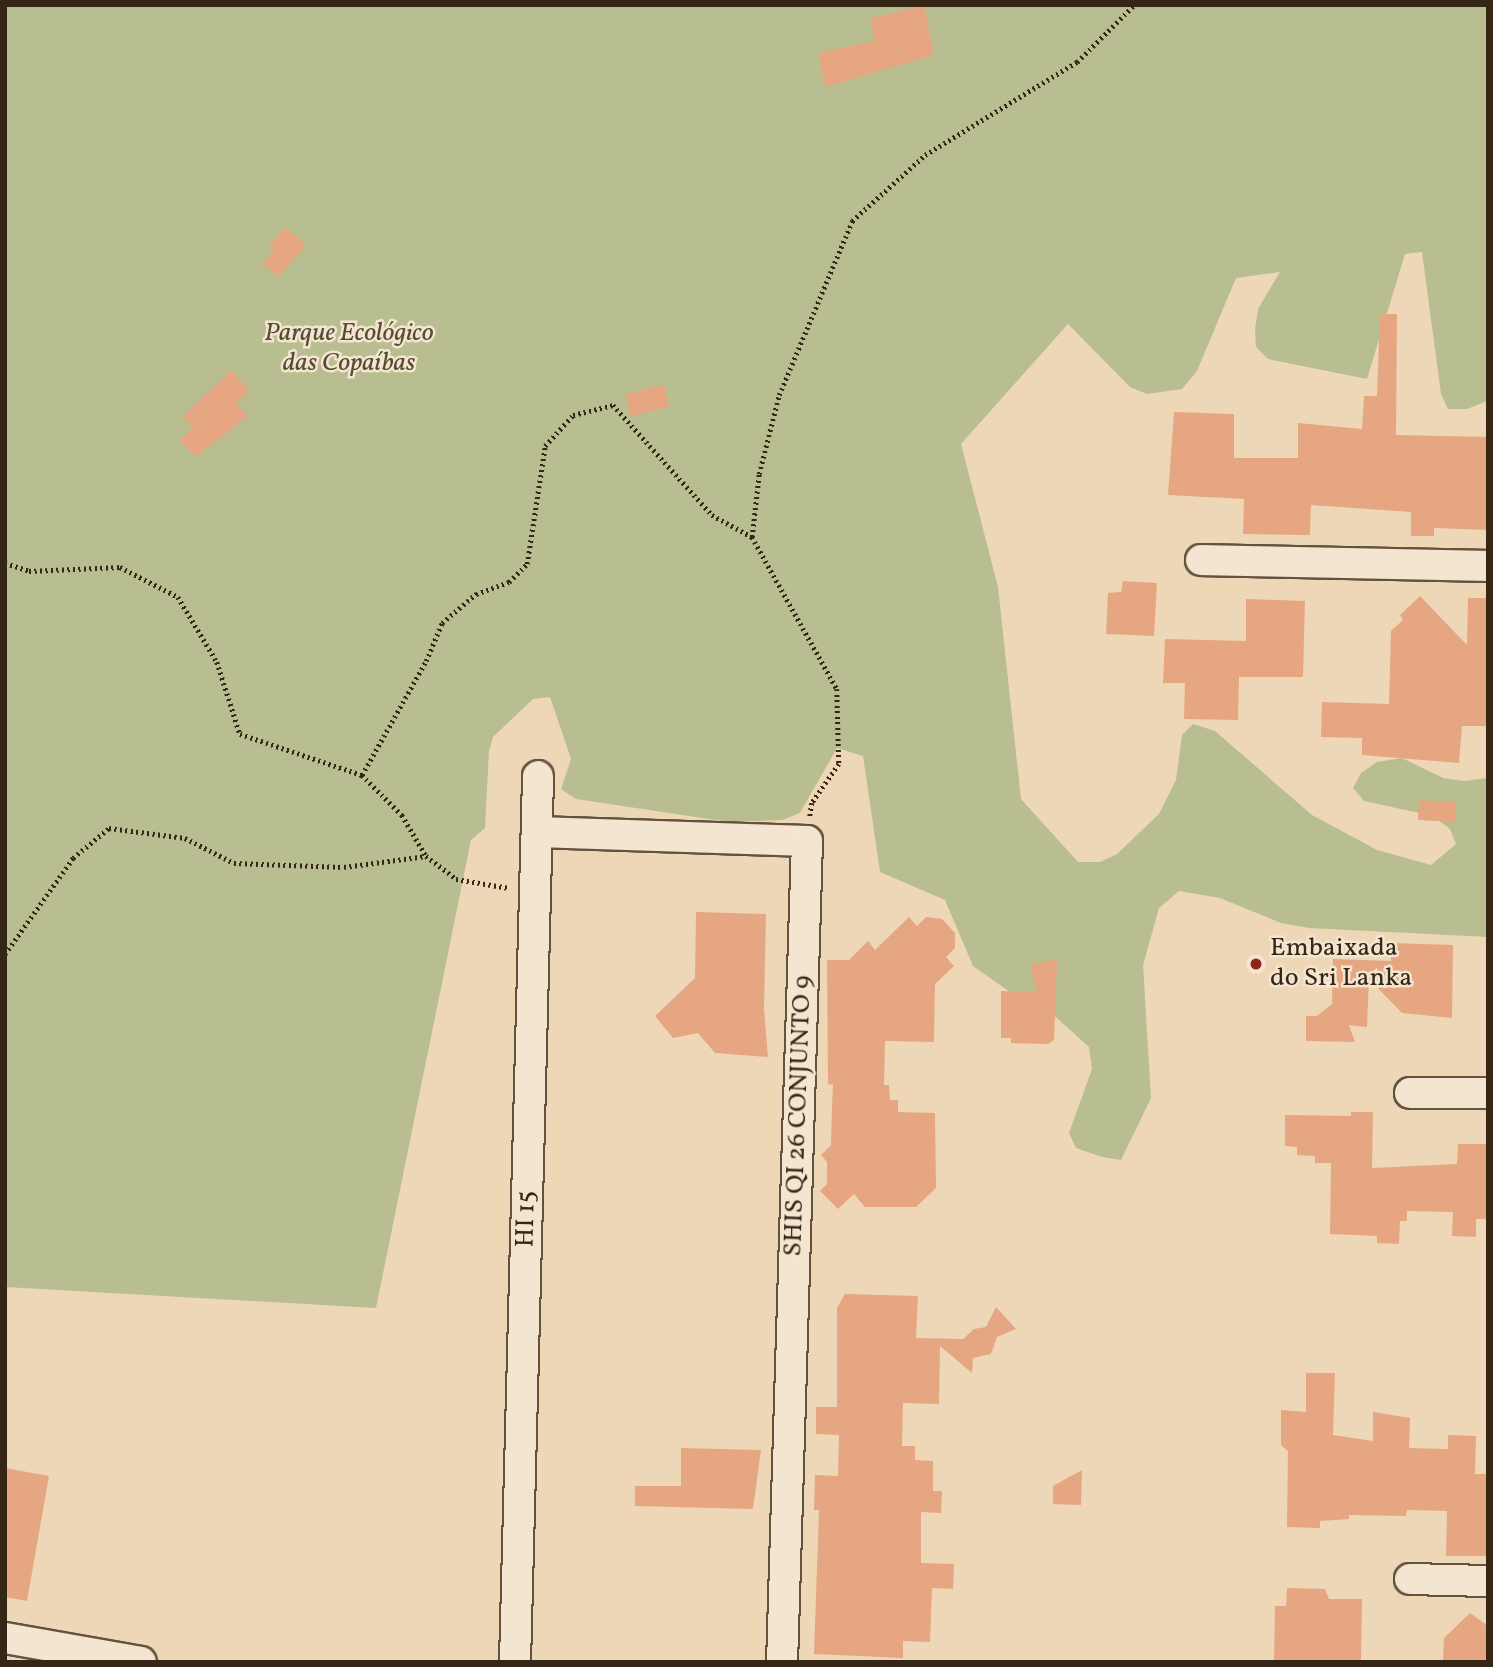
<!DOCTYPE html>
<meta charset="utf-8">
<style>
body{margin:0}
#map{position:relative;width:1493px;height:1667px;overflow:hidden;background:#eed7b6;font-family:Vollkorn,serif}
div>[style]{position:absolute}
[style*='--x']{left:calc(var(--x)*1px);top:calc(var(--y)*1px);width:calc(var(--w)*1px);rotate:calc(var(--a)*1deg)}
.green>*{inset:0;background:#b8be8f}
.building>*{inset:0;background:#e6a681}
.path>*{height:4.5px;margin-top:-2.25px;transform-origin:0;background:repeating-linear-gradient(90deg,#352616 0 2px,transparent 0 5.5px)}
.roads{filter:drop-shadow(2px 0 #63523e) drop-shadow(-2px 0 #63523e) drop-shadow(0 2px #63523e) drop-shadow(0 -2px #63523e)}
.street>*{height:30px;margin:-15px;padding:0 15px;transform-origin:15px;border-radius:15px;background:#f4e5d0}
.dots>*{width:19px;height:19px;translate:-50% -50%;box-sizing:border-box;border:4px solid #f4e5d0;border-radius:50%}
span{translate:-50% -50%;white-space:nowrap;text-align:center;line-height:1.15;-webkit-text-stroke:5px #f4e5d0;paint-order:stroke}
.park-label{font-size:26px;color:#564c34;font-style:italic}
.poi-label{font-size:26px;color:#352616}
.left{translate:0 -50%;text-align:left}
.street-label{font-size:26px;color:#352616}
.frame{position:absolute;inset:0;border:7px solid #352616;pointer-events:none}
</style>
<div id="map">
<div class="green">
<i style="clip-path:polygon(5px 5px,1488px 5px,1487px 401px,1467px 409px,1448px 409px,1441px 394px,1422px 252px,1405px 254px,1367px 379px,1268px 359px,1256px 347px,1255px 329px,1258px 309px,1280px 272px,1236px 278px,1197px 371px,1182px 389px,1147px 394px,1130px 387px,1068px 324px,961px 444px,998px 587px,1021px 799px,1078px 862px,1100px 862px,1117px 854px,1159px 814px,1176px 780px,1182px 735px,1193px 724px,1215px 731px,1312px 815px,1377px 850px,1431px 865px,1456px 844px,1450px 829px,1433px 816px,1364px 801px,1353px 788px,1361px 773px,1377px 762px,1402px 758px,1443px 778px,1464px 781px,1488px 778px,1488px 937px,1309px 928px,1281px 923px,1220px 898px,1179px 891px,1159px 908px,1143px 965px,1151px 1098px,1121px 1160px,1102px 1157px,1076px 1148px,1069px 1133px,1092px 1069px,1089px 1047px,1048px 1010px,1014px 995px,973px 966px,945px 900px,880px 872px,863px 756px,837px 748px,800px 813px,782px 820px,729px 822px,576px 799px,561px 789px,571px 759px,550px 697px,533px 699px,493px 737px,489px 751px,485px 828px,471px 840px,376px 1308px,5px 1287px)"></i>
</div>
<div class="building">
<i style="clip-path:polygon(924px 6px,934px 55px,825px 87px,818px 53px,875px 41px,870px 18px)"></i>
<i style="clip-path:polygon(285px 227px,306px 244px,279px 277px,263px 264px,274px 250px,269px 246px)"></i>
<i style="clip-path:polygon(1380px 314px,1397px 314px,1396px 435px,1488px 437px,1488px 530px,1434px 528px,1434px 536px,1411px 536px,1411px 512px,1311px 505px,1310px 535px,1243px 534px,1244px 499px,1168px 495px,1174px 412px,1234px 414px,1234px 458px,1298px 458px,1298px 423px,1362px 429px,1364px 396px,1377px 396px)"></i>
<i style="clip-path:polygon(231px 370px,249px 390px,236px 403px,248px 416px,195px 457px,179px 440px,193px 428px,183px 417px)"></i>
<i style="clip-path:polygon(664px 385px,669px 407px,630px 416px,625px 394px)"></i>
<i style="clip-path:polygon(1123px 581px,1157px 583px,1154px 636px,1106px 634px,1108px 593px,1121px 592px)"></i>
<i style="clip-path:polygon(1420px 596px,1467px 645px,1468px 598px,1488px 598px,1488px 726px,1462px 726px,1459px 763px,1362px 755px,1362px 738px,1321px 737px,1322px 702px,1389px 704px,1391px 631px,1403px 620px,1400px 615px)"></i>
<i style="clip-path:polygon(1246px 599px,1305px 601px,1303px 677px,1239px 677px,1238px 720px,1184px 719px,1185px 683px,1163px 683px,1165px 639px,1246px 641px)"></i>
<i style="clip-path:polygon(1419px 800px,1455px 802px,1455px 822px,1418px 820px)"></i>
<i style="clip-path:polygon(696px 912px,766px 914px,764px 1009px,768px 1057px,715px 1053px,698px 1033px,673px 1038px,655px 1016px,695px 978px)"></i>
<i style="clip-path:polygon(909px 917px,917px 926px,926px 917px,942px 919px,955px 933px,955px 948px,946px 957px,954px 966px,935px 984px,934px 1042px,885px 1041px,884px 1085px,889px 1085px,890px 1100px,898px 1100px,898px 1112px,935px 1113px,936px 1188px,916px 1207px,865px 1207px,854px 1194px,838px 1209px,820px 1191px,827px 1184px,827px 1162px,821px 1155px,831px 1145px,832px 1107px,833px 1085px,828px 1084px,827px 960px,849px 960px,868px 941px,875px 950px)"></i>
<i style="clip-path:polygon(1391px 943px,1453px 945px,1452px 1018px,1402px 1013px,1369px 979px,1367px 1027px,1349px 1025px,1355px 1042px,1306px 1041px,1306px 1016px,1317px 1016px,1332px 1004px,1333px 959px,1391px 961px)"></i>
<i style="clip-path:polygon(1057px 959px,1054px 1040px,1048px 1044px,1011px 1043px,1011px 1038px,1001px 1038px,1001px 991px,1036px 992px,1031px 965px)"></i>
<i style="clip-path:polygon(1351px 1112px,1373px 1112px,1372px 1168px,1457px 1164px,1458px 1144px,1488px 1144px,1488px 1219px,1476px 1219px,1476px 1237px,1452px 1236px,1453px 1212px,1407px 1211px,1407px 1221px,1400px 1221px,1399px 1244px,1377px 1243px,1377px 1236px,1330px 1234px,1331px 1163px,1315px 1163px,1315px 1156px,1297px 1155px,1297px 1147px,1285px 1146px,1285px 1115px,1351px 1116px)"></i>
<i style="clip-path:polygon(845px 1294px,918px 1296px,916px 1338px,963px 1339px,974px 1329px,986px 1327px,996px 1307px,1016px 1329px,997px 1337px,991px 1354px,973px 1358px,972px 1373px,940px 1346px,939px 1404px,903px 1403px,902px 1446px,915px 1446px,915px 1460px,933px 1461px,933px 1491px,942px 1491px,941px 1513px,921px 1512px,921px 1563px,954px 1564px,953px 1589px,932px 1588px,930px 1642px,903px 1641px,903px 1658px,814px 1654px,819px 1510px,814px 1510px,815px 1475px,838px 1476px,839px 1435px,816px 1434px,816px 1407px,837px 1407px,837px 1308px)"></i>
<i style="clip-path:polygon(1306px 1373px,1335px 1373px,1333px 1435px,1373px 1441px,1373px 1412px,1410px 1418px,1409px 1448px,1448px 1449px,1448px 1435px,1476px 1436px,1475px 1474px,1488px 1474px,1488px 1556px,1446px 1556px,1447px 1511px,1407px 1510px,1406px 1516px,1349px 1515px,1349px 1519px,1320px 1521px,1320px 1528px,1287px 1527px,1288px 1451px,1281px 1445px,1281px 1410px,1306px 1412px)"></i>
<i style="clip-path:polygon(681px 1448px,761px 1450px,753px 1509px,635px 1506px,635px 1486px,681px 1486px)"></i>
<i style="clip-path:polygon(5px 1468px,49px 1476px,27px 1601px,5px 1597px)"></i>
<i style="clip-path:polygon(1082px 1470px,1081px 1505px,1053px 1504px,1053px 1486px)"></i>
<i style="clip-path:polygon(1287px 1588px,1325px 1589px,1329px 1599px,1362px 1599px,1361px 1662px,1274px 1662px,1275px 1606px,1286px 1606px)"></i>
<i style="clip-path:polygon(1470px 1613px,1488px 1626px,1488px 1662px,1443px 1662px,1444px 1638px)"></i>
</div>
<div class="path">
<i style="--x:752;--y:537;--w:63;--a:-83.7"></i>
<i style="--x:759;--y:474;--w:81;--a:-75.8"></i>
<i style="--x:779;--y:395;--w:189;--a:-67.2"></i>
<i style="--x:852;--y:221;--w:98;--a:-42.1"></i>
<i style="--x:925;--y:155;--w:178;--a:-31.5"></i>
<i style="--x:1077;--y:62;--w:81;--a:-45"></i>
<i style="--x:5;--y:563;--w:25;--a:18"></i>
<i style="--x:29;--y:571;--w:91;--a:-2.5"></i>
<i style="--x:120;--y:567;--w:65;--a:27.3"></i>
<i style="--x:178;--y:597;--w:76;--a:59"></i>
<i style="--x:217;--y:662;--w:76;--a:72.3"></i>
<i style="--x:240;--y:734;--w:129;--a:18.6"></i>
<i style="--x:362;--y:775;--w:57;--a:45"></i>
<i style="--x:402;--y:815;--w:48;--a:59.7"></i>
<i style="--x:426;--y:856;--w:38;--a:37"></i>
<i style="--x:456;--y:879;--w:54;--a:9.6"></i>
<i style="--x:362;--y:775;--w:131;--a:-60.7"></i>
<i style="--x:426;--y:661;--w:41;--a:-67.2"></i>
<i style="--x:442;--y:623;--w:45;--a:-40.5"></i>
<i style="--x:476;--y:594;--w:35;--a:-20"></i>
<i style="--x:509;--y:582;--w:25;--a:-45"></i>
<i style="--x:527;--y:564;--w:119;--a:-81.3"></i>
<i style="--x:545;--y:446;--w:42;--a:-47.9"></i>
<i style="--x:573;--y:415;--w:41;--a:-14"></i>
<i style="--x:613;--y:405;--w:148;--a:48"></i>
<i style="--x:712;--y:515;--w:46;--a:28.8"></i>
<i style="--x:752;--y:537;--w:174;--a:60.8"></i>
<i style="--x:837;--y:689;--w:75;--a:88.5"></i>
<i style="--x:839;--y:764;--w:47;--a:124.7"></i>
<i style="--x:812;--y:803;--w:13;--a:99"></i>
<i style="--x:5;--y:954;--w:118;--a:-54.7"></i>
<i style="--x:73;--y:858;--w:47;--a:-39.8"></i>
<i style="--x:109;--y:828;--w:77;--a:7.5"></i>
<i style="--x:185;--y:838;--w:55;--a:27"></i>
<i style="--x:234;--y:863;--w:110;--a:2.1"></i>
<i style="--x:344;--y:867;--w:83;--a:-7.6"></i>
</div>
<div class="roads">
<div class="street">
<i style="--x:1201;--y:560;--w:287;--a:1.2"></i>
<i style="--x:537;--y:832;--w:270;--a:1.9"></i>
<i style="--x:807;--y:841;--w:821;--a:91.74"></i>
<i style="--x:1410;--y:1093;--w:78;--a:0"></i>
<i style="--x:1410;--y:1579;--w:78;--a:1.5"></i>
<i style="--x:5;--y:1638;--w:138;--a:10"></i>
<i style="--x:515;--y:1662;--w:886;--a:-88.51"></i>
</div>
</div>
<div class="dots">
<i style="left:1256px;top:964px;background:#8f2418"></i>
</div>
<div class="park-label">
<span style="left:349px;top:349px">Parque Ecológico<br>das Copaíbas</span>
</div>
<div class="poi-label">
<span class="left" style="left:1270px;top:964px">Embaixada<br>do Sri Lanka</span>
</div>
<div class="street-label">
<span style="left:799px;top:1116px;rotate:-88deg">SHIS QI 26 CONJUNTO 9</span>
<span style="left:527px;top:1219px;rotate:-89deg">HI 15</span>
</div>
<div class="frame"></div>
</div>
